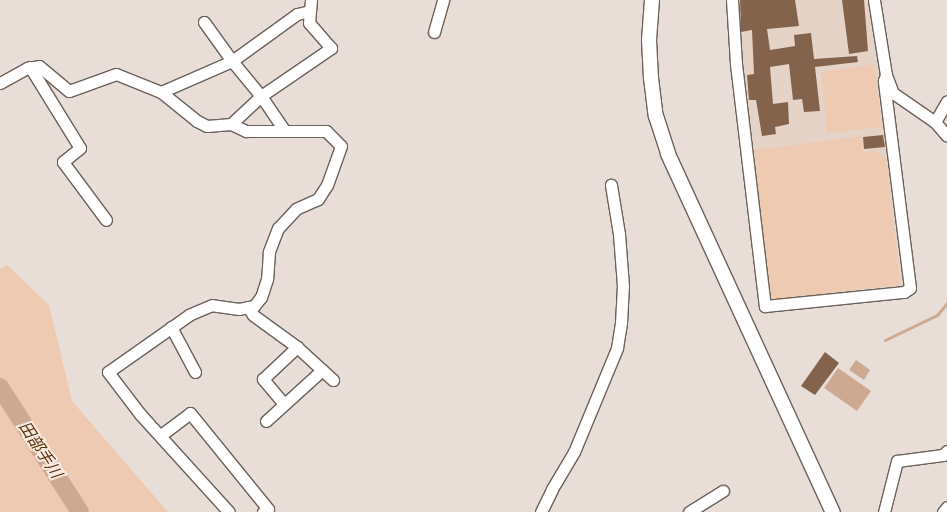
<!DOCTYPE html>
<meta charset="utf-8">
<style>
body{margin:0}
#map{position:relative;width:947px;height:512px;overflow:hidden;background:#e9ded7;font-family:"Fira Sans Condensed","Noto Sans JP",sans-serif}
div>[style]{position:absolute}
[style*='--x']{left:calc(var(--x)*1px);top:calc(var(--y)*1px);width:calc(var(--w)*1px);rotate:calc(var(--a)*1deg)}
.built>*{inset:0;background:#e5d3c7}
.green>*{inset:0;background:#efcab2}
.water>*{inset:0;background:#cda991}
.stream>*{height:3px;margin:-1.5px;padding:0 1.5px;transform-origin:1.5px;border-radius:1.5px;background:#cda991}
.river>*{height:18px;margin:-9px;padding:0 9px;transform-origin:9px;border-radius:9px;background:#cda991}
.building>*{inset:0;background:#84634c}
.roads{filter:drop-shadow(1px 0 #6a615a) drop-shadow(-1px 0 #6a615a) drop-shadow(0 1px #6a615a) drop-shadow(0 -1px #6a615a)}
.minor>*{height:11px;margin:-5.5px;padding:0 5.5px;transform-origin:5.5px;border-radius:5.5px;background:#fff}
.tertiary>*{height:14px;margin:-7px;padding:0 7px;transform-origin:7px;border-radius:7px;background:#fff}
span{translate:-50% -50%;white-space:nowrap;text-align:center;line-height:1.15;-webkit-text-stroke:4px #f6ebe4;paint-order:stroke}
.water-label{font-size:16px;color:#5e3006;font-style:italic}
</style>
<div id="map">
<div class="built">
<i style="clip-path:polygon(733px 0,872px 0,906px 283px,902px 288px,770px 302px)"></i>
</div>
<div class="green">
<i style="clip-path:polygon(874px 64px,882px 127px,827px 133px,821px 72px)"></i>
<i style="clip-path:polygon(861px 136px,863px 152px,875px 151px,886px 159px,900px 281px,898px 285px,771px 300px,768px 296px,754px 150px)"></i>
<i style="clip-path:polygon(7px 265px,49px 305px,72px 401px,168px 512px,0 512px,0 269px)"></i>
</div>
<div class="water">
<i style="clip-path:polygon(856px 360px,870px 370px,864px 380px,849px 370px)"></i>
<i style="clip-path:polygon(838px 368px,871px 391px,857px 411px,824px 388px)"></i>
</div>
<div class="stream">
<i style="--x:885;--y:340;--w:58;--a:-25.7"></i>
<i style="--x:937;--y:315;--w:16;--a:-50"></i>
</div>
<div class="river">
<i style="--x:0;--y:387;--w:148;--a:57.4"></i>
</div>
<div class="building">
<i style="clip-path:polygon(740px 0,795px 0,799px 26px,767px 29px,770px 50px,795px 46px,794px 35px,811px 33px,814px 59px,857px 56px,858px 62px,815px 67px,820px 111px,804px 112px,802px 99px,793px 100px,789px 64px,770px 67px,773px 104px,788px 102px,789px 124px,775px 127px,776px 134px,762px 136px,756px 100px,749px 100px,747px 75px,754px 74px,752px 30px,741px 32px)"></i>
<i style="clip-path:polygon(842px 0,864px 0,868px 51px,849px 54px)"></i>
<i style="clip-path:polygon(883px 135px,885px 147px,864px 149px,863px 137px)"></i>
<i style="clip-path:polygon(825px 352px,839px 363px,815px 395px,801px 386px)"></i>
</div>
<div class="roads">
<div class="minor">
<i style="--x:732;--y:0;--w:64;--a:86.4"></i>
<i style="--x:736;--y:64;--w:244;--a:83.2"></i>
<i style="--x:765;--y:306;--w:140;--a:-5.8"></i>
<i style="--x:904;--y:292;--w:7;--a:-34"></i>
<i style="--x:910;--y:288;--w:209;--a:-97.2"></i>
<i style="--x:884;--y:81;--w:6;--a:-72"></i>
<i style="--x:874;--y:0;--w:76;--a:80.9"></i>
<i style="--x:886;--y:75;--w:19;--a:69"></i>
<i style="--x:893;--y:93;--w:51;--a:34.6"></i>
<i style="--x:935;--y:122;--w:18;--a:49"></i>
<i style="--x:204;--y:22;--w:48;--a:54.3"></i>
<i style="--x:232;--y:61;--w:80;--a:-35.9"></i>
<i style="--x:297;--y:14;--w:13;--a:-13"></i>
<i style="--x:434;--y:32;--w:33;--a:-74"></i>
<i style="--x:30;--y:67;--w:95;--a:58.3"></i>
<i style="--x:80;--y:148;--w:22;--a:141"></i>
<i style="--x:63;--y:162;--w:72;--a:53.4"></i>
<i style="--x:0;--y:83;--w:31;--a:-29"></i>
<i style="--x:27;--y:68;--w:12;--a:-9"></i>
<i style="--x:39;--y:66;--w:39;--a:40"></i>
<i style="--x:69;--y:91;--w:50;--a:-19.9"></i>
<i style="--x:116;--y:74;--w:48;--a:21.8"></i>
<i style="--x:161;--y:92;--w:46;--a:38.9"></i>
<i style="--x:197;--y:121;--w:11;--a:27"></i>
<i style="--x:207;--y:126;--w:24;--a:-5"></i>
<i style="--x:231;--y:124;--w:17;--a:25"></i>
<i style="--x:246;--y:131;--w:80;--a:0"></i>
<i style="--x:326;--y:131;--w:21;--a:45"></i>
<i style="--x:341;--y:146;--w:41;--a:109.7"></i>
<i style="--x:327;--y:185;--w:17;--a:123"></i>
<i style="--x:318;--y:199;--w:24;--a:156"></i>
<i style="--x:296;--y:209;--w:26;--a:133"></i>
<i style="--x:278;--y:228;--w:26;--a:111"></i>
<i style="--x:269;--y:252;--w:27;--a:94"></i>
<i style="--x:267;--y:279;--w:19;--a:108"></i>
<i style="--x:261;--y:297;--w:11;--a:128"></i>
<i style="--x:254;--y:306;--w:15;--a:169"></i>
<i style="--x:239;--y:309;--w:27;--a:-172"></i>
<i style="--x:212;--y:305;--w:25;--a:157"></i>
<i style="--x:189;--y:315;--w:99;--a:144.9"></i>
<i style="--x:108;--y:372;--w:53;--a:52.7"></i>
<i style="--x:140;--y:414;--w:132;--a:47.8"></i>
<i style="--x:161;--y:92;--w:77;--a:-23.6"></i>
<i style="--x:232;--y:61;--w:45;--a:50.4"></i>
<i style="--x:261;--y:96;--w:85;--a:-34.4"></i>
<i style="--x:331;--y:48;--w:33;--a:-131"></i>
<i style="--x:309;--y:23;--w:23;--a:-85"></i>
<i style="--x:935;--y:122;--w:24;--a:-60"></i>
<i style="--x:231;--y:124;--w:41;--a:-43"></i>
<i style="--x:261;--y:96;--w:41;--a:55.9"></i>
<i style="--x:248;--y:307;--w:9;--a:58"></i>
<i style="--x:253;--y:315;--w:54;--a:36"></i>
<i style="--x:297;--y:347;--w:49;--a:42.5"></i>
<i style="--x:171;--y:327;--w:51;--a:61.9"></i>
<i style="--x:284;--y:404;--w:33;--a:-130"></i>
<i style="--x:263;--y:379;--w:47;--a:-43.3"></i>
<i style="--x:266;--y:421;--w:76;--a:-42.3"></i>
<i style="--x:161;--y:435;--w:36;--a:-37"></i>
<i style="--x:190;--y:413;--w:124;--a:50.9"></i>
<i style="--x:268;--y:509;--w:6;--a:149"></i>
<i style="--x:541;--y:512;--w:25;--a:-64"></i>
<i style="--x:552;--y:489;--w:43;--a:-59.3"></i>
<i style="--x:574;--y:452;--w:113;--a:-67.5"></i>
<i style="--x:617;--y:348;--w:25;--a:-81"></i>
<i style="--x:621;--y:323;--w:37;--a:-87"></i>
<i style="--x:623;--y:286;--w:52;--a:-94.4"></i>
<i style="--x:619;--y:234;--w:50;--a:-99.3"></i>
<i style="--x:689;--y:512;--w:40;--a:-32"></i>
<i style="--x:884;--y:512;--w:53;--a:-75.7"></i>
<i style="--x:897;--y:461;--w:46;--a:-7.4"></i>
<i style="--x:943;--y:455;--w:6;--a:-45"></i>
<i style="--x:943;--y:512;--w:6;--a:-51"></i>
</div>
<div class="tertiary">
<i style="--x:652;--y:0;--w:40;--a:94.3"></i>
<i style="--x:649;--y:40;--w:38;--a:87"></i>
<i style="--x:651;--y:78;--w:38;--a:83"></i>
<i style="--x:656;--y:116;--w:40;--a:72"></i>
<i style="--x:668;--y:154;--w:394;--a:65.3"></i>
</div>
</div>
<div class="water-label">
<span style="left:40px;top:450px;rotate:57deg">田部手川</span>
</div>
</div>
